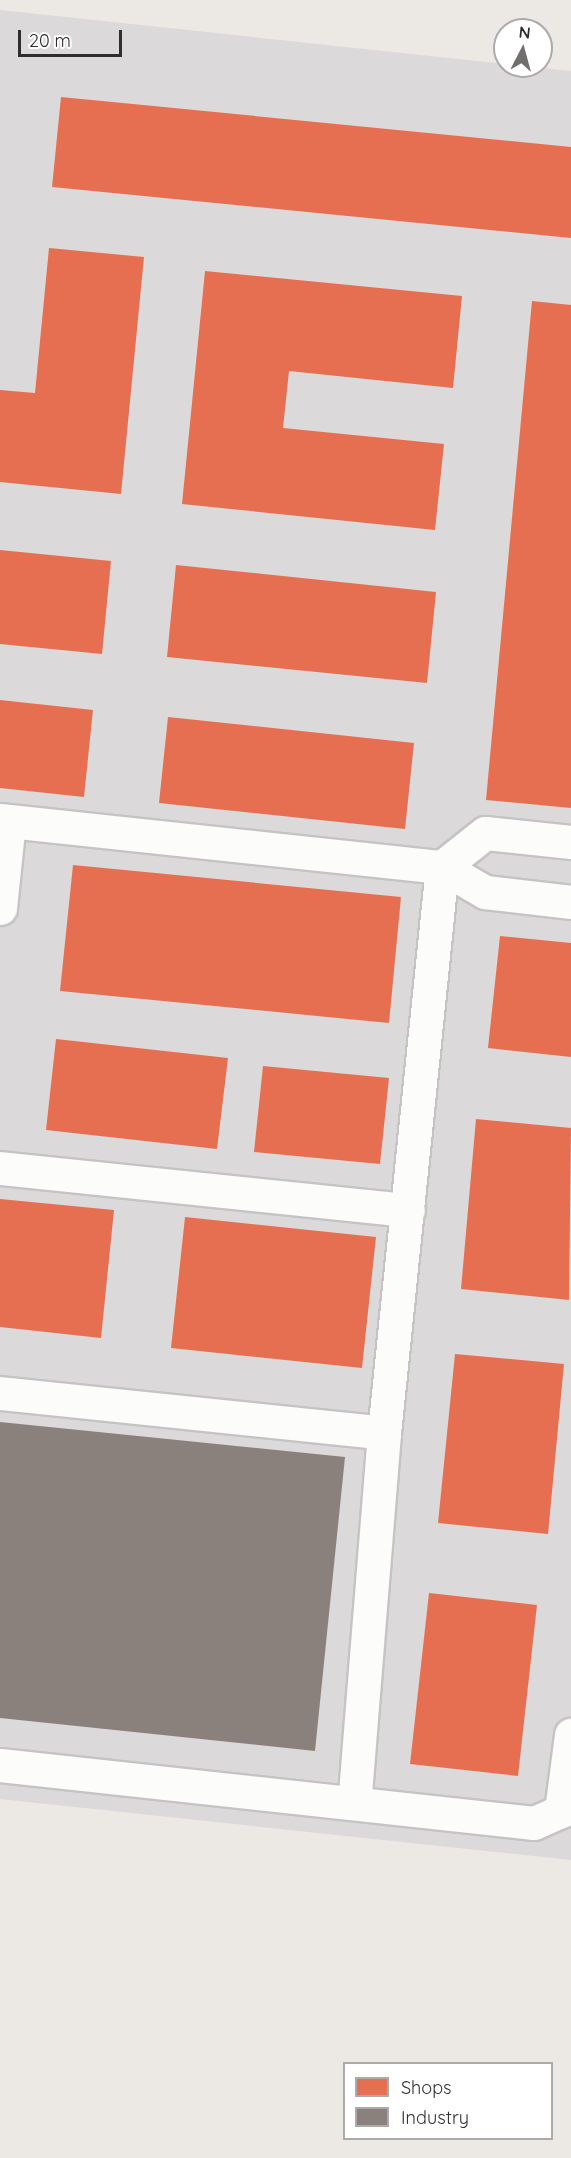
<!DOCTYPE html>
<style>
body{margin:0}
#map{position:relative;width:571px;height:2158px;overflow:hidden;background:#ece8e4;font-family:Quicksand,sans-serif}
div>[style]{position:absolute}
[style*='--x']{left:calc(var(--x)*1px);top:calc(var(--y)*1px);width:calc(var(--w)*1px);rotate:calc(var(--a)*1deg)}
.industrial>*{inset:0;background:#dcd9db}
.shops>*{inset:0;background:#e76f51}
.industry>*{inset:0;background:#8a817c}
.roads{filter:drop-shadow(2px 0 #c5c4c5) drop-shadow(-2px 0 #c5c4c5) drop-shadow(0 2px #c5c4c5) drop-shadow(0 -2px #c5c4c5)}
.minor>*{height:33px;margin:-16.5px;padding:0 16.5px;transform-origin:16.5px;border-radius:16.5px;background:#fcfcfb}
span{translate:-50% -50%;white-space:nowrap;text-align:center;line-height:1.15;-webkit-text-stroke:6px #fff;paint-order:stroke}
.legend{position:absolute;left:343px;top:2062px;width:210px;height:78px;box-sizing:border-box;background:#fff;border:2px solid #ababab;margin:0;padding:8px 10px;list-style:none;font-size:18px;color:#2e2e2e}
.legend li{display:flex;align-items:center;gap:12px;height:30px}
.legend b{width:30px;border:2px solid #ababab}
.north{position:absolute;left:493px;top:18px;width:60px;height:60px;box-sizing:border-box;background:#fff;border:2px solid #ababab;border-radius:50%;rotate:6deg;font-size:16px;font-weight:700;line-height:24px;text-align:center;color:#2e2e2e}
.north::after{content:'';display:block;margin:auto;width:21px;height:27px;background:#706f6e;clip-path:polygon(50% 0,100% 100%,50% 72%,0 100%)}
.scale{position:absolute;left:18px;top:30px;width:104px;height:27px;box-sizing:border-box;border:3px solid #2e2e2e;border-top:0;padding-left:8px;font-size:18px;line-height:21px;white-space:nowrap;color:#2e2e2e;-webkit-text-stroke:4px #fff;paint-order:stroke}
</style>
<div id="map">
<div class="industrial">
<i style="clip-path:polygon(0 10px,571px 71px,571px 1860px,0 1799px)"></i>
</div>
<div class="shops">
<i style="clip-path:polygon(61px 97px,571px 147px,571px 238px,52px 187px)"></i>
<i style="clip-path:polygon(49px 248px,144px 257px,121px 494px,0 482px,0 390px,35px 393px)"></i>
<i style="clip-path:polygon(205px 271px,462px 296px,453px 388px,289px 371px,283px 428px,444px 444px,435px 530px,182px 504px)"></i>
<i style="clip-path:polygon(532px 301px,571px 305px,571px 808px,486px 800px)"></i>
<i style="clip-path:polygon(0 550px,111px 561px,102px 654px,0 644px)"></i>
<i style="clip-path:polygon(176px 565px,436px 592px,427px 683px,167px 657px)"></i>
<i style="clip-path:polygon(0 700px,93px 710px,84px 797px,0 788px)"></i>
<i style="clip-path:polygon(168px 717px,414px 743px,405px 829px,159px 803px)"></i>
<i style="clip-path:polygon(73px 865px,401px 897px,389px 1023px,60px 991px)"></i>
<i style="clip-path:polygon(500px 936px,571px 943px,571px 1057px,488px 1048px)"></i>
<i style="clip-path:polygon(56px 1039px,228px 1058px,217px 1149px,46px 1130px)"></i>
<i style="clip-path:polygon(263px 1066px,389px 1078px,380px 1164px,254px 1152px)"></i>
<i style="clip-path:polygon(476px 1119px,571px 1128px,569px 1300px,461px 1289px)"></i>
<i style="clip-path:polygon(0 1199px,114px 1210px,101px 1338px,0 1327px)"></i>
<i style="clip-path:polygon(185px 1217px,376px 1237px,362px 1368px,171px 1348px)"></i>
<i style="clip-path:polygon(455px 1354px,564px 1364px,548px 1534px,438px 1523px)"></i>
<i style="clip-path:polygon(429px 1593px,537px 1605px,518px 1776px,410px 1764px)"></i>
</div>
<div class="industry">
<i style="clip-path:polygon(0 1422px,345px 1457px,315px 1751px,0 1718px)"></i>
</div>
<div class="roads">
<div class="minor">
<i style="--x:0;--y:820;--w:444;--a:6.1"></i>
<i style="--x:442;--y:867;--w:569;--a:95.85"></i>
<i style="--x:384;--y:1433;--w:370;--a:94.6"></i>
<i style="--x:571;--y:842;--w:86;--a:-174"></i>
<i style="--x:485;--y:833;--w:55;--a:141.7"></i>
<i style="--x:442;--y:867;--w:50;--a:30.2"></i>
<i style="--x:485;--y:892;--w:87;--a:6.6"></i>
<i style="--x:0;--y:908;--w:87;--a:-84.1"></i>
<i style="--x:0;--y:1168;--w:410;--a:5.9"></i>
<i style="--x:0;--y:1393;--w:386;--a:5.9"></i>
<i style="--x:0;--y:1765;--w:537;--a:6.2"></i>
<i style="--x:534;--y:1823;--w:30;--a:-24"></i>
<i style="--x:561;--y:1811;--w:77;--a:-82.5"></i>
</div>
</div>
<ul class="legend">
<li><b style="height:16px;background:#e76f51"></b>Shops</li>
<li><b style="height:16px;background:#8a817c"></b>Industry</li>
</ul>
<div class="north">N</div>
<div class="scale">20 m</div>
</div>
